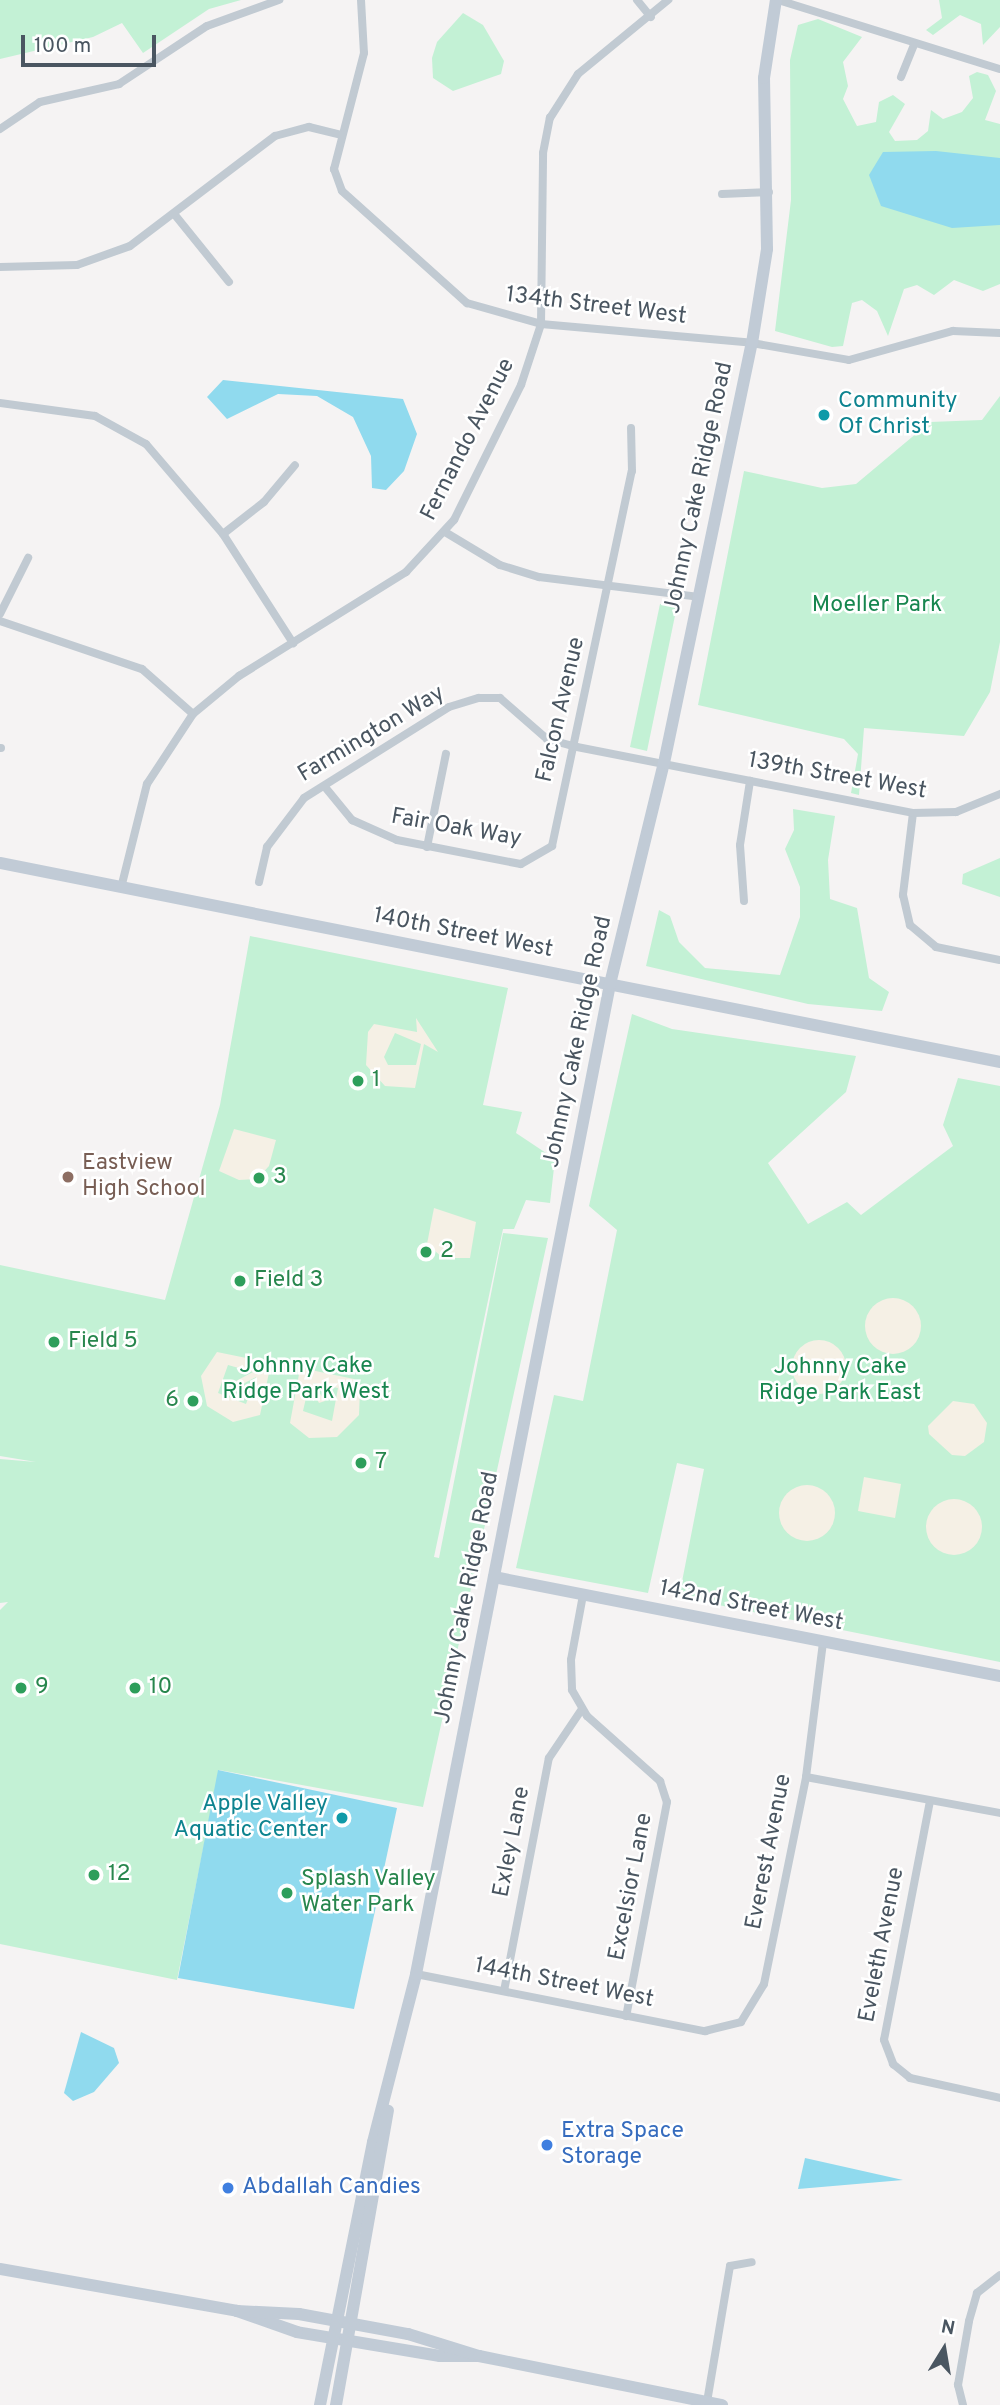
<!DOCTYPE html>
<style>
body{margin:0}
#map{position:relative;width:1000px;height:2405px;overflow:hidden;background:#f5f3f3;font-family:Overpass,sans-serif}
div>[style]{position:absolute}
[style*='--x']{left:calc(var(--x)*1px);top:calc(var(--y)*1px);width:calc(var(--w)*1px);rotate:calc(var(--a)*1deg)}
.green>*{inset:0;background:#c3f1d5}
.sand>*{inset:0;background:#f5f0e5}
.round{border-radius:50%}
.water>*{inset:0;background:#90daee}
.street>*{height:8px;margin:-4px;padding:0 4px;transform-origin:4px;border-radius:4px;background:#c1cad2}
.secondary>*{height:12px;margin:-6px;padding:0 6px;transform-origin:6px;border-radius:6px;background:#c1cbd6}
.dots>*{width:19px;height:19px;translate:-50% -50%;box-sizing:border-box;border:4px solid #fff;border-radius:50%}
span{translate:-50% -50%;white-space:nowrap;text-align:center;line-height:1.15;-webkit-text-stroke:5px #fff;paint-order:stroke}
.street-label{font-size:23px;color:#4a5661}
.culture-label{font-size:23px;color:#0d838f}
.left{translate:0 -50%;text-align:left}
.right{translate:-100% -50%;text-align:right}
.park-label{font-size:23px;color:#17864f}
.leisure-label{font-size:23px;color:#27864d}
.education-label{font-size:23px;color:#785e54}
.shop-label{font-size:23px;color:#366cbe}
.north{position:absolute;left:909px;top:2314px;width:70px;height:70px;-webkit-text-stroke:5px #fff;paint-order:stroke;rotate:11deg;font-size:19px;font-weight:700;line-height:28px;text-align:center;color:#4a5661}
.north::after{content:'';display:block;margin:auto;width:24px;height:32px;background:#4a5661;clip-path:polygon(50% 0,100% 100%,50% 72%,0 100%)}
.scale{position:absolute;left:21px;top:35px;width:135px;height:32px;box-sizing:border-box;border:4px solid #4a5661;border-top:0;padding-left:9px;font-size:21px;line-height:24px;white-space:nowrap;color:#4a5661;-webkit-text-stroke:5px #fff;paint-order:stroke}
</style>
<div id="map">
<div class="green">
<i style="clip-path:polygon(0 0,241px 0,209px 9px,143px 53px,122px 23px,93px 37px,0 59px)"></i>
<i style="clip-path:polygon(939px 0,1000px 0,1000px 27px,983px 45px,981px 24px,960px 15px,933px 35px,926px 30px,942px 18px)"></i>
<i style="clip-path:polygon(463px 13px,483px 25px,504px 61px,501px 74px,453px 91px,433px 78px,432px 58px,437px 42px)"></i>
<i style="clip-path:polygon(818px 19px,862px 37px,843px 62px,848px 86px,843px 99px,857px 126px,876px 122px,879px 102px,893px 95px,905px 104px,889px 132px,895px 141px,917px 140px,928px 131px,931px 110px,943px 119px,962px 112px,973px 98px,969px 76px,977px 72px,988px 75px,996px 91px,985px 120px,1000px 124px,1000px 284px,983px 291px,954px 280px,934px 295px,917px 285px,904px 289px,888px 336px,877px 311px,862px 300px,852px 303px,843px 346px,832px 347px,775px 331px,791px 200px,790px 60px,798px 25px)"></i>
<i style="clip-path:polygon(1000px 396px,1000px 642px,990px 692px,964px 736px,864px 728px,859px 795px,851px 793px,858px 754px,844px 739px,698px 705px,744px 471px,822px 488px,856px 484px,930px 422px,982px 420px)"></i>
<i style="clip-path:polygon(660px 604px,677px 606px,647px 751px,630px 747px)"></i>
<i style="clip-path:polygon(793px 809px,835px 816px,828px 860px,830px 899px,857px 908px,869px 978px,889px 992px,882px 1011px,808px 1004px,646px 966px,659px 910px,670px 916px,679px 942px,705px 968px,780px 975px,800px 917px,800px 887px,785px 849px,794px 830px)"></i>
<i style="clip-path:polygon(1000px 858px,1000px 897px,962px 884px,963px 874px)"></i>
<i style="clip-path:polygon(250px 936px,508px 988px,483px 1105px,522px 1112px,516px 1133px,555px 1159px,550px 1203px,526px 1200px,514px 1229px,503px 1229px,434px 1557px,439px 1558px,503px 1233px,548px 1238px,423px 1807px,219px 1770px,177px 1980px,0 1944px,0 1610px,8px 1602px,0 1603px,0 1459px,36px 1462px,0 1456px,0 1265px,165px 1300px,220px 1105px)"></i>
<i style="clip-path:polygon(632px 1014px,672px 1029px,856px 1056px,846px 1092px,768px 1163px,808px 1224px,847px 1202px,861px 1215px,953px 1146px,943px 1125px,958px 1078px,1000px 1086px,1000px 1662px,679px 1597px,704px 1469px,677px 1463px,648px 1593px,516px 1568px,554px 1395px,583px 1401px,617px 1230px,589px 1206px)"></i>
</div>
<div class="sand">
<i style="clip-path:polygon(evenodd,416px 1018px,438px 1052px,424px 1044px,415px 1088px,385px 1086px,366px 1065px,368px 1032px,374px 1024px,417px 1032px,416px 1018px,395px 1033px,421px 1044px,416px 1065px,388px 1065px,384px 1057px,395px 1033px)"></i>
<i style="clip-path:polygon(234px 1129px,276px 1140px,269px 1166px,257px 1179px,239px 1180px,219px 1171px)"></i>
<i style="clip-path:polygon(434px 1208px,476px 1222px,470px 1258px,443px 1258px,427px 1244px)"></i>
<i class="round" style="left:865px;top:1298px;width:56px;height:56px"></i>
<i class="round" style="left:792px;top:1340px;width:54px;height:54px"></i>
<i style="clip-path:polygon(evenodd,217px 1352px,266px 1362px,270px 1368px,260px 1415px,233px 1422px,207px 1406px,201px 1376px,217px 1352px,228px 1365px,253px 1372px,236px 1381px,237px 1387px,256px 1377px,246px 1404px,218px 1393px,228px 1365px)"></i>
<i style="clip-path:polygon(evenodd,306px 1369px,354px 1379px,360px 1389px,359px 1415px,337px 1437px,309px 1438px,290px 1423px,299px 1374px,306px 1369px,313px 1383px,338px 1388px,332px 1421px,303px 1411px,309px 1385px,319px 1403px,325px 1401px,313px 1383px)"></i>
<i style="clip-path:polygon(953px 1401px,974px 1404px,987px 1423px,984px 1442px,965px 1456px,952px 1455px,929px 1434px,928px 1426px)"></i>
<i style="clip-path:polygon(864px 1477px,901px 1484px,895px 1518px,858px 1511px)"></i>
<i class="round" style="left:779px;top:1485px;width:56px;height:56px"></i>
<i class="round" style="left:926px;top:1499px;width:56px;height:56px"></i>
</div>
<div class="water">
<i style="clip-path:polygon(936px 151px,1000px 158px,1000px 225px,952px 228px,881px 206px,869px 175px,883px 152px)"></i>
<i style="clip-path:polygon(223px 380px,403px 399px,417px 434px,404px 471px,386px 490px,372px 488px,371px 456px,353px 417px,317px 396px,278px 394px,227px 419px,207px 397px)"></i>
<i style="clip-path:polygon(218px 1770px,397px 1808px,354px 2009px,178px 1978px)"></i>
<i style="clip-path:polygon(81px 2032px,114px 2048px,119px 2063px,94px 2092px,73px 2101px,64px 2093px)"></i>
<i style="clip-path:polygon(805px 2158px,903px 2180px,798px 2189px)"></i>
</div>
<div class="street">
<i style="--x:361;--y:0;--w:53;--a:86.8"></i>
<i style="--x:364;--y:53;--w:120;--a:104.5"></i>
<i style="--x:334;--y:169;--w:23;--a:70"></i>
<i style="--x:342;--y:191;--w:168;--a:41.9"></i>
<i style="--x:467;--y:303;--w:77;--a:15.8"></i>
<i style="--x:541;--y:324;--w:212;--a:5.1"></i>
<i style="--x:752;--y:343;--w:98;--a:9.9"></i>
<i style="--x:849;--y:360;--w:108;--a:-15.6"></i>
<i style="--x:953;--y:331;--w:47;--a:2.4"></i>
<i style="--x:637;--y:0;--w:22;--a:51"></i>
<i style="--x:778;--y:0;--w:232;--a:17.3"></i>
<i style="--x:901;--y:77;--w:35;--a:-68"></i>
<i style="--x:0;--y:129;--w:48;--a:-34"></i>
<i style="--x:40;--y:102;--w:81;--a:-12.8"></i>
<i style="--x:119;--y:84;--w:105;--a:-33.4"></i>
<i style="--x:207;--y:26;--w:77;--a:-19.9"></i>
<i style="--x:722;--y:194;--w:47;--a:-2.4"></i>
<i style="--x:175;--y:215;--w:86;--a:51.1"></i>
<i style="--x:0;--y:267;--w:77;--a:-1.5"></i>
<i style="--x:77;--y:265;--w:56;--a:-19.7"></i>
<i style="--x:130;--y:246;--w:182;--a:-37.2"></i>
<i style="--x:275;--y:136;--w:35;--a:-15"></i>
<i style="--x:309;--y:127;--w:32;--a:14"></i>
<i style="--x:0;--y:403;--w:96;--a:7.8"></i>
<i style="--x:95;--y:416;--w:58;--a:28.8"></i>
<i style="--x:146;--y:444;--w:118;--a:49.5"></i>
<i style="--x:223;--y:534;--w:130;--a:57.3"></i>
<i style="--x:445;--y:532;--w:64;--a:31"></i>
<i style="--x:500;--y:565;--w:41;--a:17.1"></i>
<i style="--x:539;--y:577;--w:161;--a:7.1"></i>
<i style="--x:223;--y:534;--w:52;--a:-38"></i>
<i style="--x:264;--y:502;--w:48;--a:-50"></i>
<i style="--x:0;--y:614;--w:63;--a:-63.4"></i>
<i style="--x:0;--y:621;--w:150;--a:18.7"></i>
<i style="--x:142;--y:669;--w:68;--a:41.4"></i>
<i style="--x:0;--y:748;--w:1;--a:0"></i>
<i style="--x:325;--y:787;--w:43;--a:50.7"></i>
<i style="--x:352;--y:820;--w:49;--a:24"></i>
<i style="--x:397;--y:840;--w:126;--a:11"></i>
<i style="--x:521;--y:864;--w:36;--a:-30"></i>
<i style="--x:552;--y:846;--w:383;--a:-78"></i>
<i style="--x:632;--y:471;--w:43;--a:-91.3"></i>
<i style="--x:913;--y:813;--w:83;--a:97"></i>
<i style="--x:903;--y:895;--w:31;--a:77"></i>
<i style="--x:910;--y:925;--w:34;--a:40"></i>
<i style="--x:936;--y:947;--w:65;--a:11.5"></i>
<i style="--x:427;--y:847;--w:95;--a:-78.5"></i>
<i style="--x:259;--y:882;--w:36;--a:-77"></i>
<i style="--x:267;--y:847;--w:61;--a:-52.9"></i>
<i style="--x:304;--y:798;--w:171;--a:-32.1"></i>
<i style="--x:449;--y:707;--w:31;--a:-17"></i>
<i style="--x:479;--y:698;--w:21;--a:0"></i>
<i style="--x:500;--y:698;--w:62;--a:41.1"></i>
<i style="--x:547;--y:739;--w:31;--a:15"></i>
<i style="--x:577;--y:747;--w:342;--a:11.1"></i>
<i style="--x:913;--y:813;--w:43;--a:-1.3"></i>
<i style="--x:956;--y:812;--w:48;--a:-22.2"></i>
<i style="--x:121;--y:888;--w:107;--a:-76"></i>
<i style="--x:147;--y:784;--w:84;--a:-56.7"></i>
<i style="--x:193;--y:714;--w:60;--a:-39.6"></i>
<i style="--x:239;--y:676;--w:197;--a:-31.9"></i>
<i style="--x:406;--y:572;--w:71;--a:-47.3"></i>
<i style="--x:454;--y:520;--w:151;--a:-63.6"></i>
<i style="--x:521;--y:385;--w:64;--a:-71.8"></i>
<i style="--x:541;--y:324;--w:171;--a:-89.3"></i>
<i style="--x:543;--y:153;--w:36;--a:-79"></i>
<i style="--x:550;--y:118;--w:52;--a:-57.5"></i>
<i style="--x:578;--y:74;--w:117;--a:-39.4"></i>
<i style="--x:744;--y:901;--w:56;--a:-94.1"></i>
<i style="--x:740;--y:845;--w:65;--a:-81.1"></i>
<i style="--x:583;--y:1595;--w:66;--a:100.5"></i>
<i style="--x:571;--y:1660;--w:30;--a:88"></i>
<i style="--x:572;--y:1690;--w:30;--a:60"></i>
<i style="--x:587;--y:1716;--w:98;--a:41.7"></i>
<i style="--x:660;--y:1781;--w:22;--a:72"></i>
<i style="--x:667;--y:1802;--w:218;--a:100.8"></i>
<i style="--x:806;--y:1777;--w:197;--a:10.5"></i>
<i style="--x:930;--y:1801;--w:243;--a:100.9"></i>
<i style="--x:884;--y:2040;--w:26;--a:69"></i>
<i style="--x:893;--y:2064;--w:22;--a:39"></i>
<i style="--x:910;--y:2078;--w:92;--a:12.5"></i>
<i style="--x:416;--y:1974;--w:295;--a:11.2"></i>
<i style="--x:705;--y:2031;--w:37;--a:-14"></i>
<i style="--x:741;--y:2022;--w:44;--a:-58.8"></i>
<i style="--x:764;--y:1984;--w:211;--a:-78.5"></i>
<i style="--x:806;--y:1777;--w:135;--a:-82.8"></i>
<i style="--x:504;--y:1991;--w:237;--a:-79.1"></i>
<i style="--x:549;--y:1758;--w:59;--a:-56"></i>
<i style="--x:707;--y:2402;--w:138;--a:-80.4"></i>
<i style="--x:730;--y:2266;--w:22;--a:-10"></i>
<i style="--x:963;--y:2405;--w:21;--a:-104"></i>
<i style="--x:958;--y:2385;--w:65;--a:-80.2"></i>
<i style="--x:969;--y:2321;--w:29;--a:-74"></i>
<i style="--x:977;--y:2293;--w:29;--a:-38"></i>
</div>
<div class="secondary">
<i style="--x:0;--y:863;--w:1020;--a:11.25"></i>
<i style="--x:494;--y:1577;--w:516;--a:11.07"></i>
<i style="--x:0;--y:2269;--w:241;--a:10"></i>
<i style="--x:479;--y:2356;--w:39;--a:180"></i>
<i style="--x:440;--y:2356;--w:145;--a:-170.5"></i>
<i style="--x:297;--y:2332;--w:64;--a:-160.7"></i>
<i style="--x:237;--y:2311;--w:62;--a:2.8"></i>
<i style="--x:299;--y:2314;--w:111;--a:10.4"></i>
<i style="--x:408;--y:2334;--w:74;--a:17.2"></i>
<i style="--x:479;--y:2356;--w:248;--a:11.4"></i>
<i style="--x:320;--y:2405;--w:268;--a:-78.6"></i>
<i style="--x:373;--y:2142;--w:173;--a:-75.6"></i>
<i style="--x:416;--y:1974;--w:1009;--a:-78.91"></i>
<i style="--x:610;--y:984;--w:228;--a:-76.3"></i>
<i style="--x:664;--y:763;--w:429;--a:-78.2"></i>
<i style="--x:752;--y:343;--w:95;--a:-80.9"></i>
<i style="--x:767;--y:249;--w:171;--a:-91"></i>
<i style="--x:764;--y:78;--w:79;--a:-81.3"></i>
<i style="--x:336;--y:2405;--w:299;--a:-80"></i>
</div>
<div class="dots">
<i style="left:824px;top:415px;background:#0f9aa8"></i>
<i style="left:358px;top:1081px;background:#2e9e5b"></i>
<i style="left:68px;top:1177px;background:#8d6e63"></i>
<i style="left:259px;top:1178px;background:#2e9e5b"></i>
<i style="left:426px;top:1252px;background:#2e9e5b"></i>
<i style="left:240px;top:1281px;background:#2e9e5b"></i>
<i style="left:54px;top:1342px;background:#2e9e5b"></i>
<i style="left:193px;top:1401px;background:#2e9e5b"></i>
<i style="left:361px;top:1463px;background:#2e9e5b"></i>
<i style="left:21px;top:1688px;background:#2e9e5b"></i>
<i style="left:135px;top:1688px;background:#2e9e5b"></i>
<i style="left:342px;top:1818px;background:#0f9aa8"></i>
<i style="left:94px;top:1875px;background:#2e9e5b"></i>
<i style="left:287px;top:1893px;background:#2e9e5b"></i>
<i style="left:547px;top:2145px;background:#3f7fe0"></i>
<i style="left:228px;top:2188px;background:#3f7fe0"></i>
</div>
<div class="street-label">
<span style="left:596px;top:307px;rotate:7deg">134th Street West</span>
<span style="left:469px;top:440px;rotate:-63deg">Fernando Avenue</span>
<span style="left:700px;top:488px;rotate:-78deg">Johnny Cake Ridge Road</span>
<span style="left:562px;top:710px;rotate:-77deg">Falcon Avenue</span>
<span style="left:372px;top:735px;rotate:-31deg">Farmington Way</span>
<span style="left:837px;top:777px;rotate:10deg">139th Street West</span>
<span style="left:456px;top:829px;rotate:10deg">Fair Oak Way</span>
<span style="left:463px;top:934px;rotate:11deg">140th Street West</span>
<span style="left:579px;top:1042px;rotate:-78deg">Johnny Cake Ridge Road</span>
<span style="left:468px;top:1598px;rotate:-79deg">Johnny Cake Ridge Road</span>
<span style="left:751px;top:1607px;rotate:11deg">142nd Street West</span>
<span style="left:513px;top:1842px;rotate:-79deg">Exley Lane</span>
<span style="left:770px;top:1852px;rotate:-79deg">Everest Avenue</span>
<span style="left:632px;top:1887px;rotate:-79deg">Excelsior Lane</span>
<span style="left:883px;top:1945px;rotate:-79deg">Eveleth Avenue</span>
<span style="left:564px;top:1984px;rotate:11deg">144th Street West</span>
</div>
<div class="culture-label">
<span class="left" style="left:838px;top:415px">Community<br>Of Christ</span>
<span class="right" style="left:328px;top:1818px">Apple Valley<br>Aquatic Center</span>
</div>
<div class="park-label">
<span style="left:877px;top:606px">Moeller Park</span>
<span style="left:306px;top:1380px">Johnny Cake<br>Ridge Park West</span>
<span style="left:840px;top:1381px">Johnny Cake<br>Ridge Park East</span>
</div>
<div class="leisure-label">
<span class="left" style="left:372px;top:1081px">1</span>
<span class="left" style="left:273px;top:1178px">3</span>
<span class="left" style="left:440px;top:1252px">2</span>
<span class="left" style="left:254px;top:1281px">Field 3</span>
<span class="left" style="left:68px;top:1342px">Field 5</span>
<span class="right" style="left:179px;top:1401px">6</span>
<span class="left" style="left:375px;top:1463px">7</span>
<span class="left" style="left:35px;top:1688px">9</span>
<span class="left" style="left:149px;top:1688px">10</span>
<span class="left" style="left:108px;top:1875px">12</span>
<span class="left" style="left:301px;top:1893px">Splash Valley<br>Water Park</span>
</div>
<div class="education-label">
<span class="left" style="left:82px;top:1177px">Eastview<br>High School</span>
</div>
<div class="shop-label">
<span class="left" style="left:561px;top:2145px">Extra Space<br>Storage</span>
<span class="left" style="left:242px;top:2188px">Abdallah Candies</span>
</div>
<div class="north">N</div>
<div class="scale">100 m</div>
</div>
